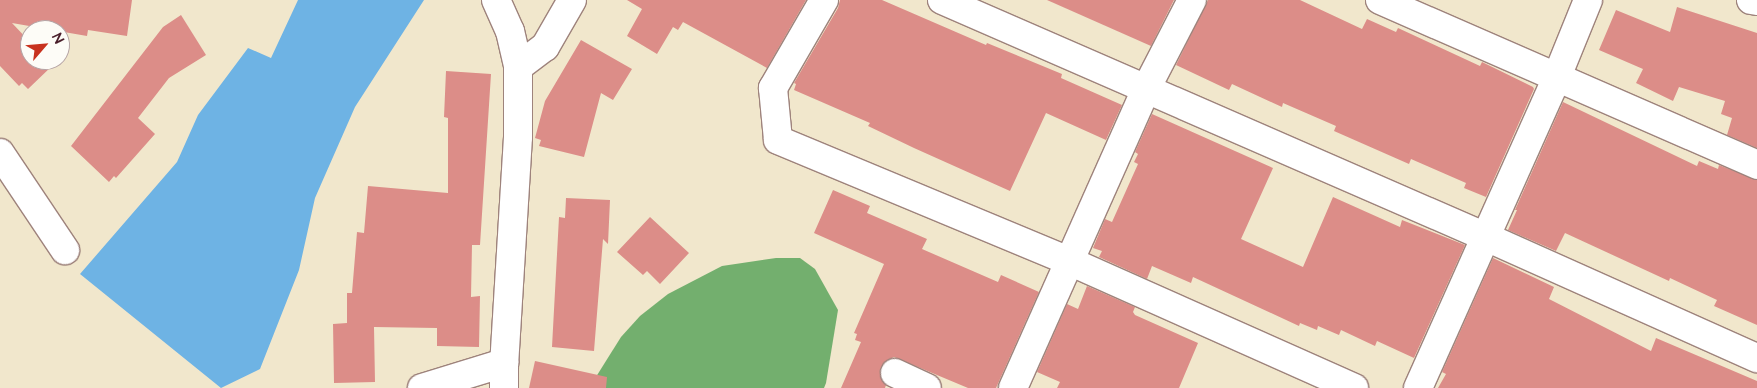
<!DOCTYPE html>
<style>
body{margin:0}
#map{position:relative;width:1757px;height:388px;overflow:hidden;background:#f1e7cc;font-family:"Architects Daughter",sans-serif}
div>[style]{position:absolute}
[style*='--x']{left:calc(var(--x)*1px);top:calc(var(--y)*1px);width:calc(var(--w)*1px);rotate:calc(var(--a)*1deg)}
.forest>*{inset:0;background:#73af6e}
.water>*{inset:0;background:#6eb3e4}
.building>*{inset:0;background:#dc8d88}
.roads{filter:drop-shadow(1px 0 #9e837c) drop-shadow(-1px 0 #9e837c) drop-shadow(0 1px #9e837c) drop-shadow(0 -1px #9e837c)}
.minor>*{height:28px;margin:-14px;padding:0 14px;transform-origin:14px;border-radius:14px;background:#fff}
span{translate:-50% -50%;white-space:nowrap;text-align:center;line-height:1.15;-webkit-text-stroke:4px #fdfcf7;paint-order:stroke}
.north{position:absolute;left:20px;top:20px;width:50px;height:50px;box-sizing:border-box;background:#fdfcf7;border:1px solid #b5a4a5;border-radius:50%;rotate:63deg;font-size:14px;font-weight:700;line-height:20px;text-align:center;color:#4a1f2b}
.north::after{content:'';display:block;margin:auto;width:18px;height:22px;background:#c8321e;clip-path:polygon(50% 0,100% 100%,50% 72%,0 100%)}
</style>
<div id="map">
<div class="forest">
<i style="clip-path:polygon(776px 258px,800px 258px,815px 269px,838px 310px,826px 383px,824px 388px,589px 388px,621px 337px,640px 316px,668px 294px,722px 266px)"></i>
</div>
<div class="water">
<i style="clip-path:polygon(298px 0,424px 0,355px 107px,315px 198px,299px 270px,260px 369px,221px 388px,80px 274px,177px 162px,198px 115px,248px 48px,271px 58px)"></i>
</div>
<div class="building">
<i style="clip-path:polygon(0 0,132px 0,127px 36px,88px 30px,87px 36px,12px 23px,30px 42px,30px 60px,48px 60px,53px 65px,28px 89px,22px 83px,19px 86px,0 66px)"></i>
<i style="clip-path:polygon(627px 0,806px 0,767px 68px,683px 22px,678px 30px,673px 27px,657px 54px,627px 36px,642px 9px)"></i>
<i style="clip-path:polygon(840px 0,882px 0,986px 45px,987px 43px,1062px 74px,1061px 78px,1122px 105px,1106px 140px,1046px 113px,1010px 191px,914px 148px,868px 126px,870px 123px,794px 90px,796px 84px,794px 83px,838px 8px)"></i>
<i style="clip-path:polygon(1047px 0,1174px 0,1151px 46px)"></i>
<i style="clip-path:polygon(1208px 0,1300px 0,1362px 29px,1367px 19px,1396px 32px,1398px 28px,1480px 66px,1482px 62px,1533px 87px,1534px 89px,1486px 197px,1464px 188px,1466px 183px,1411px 159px,1409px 164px,1334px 131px,1336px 126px,1283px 103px,1282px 107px,1232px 84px,1229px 90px,1176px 65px)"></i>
<i style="clip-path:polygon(1677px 7px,1757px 33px,1757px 148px,1727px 135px,1732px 118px,1721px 114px,1725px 101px,1679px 87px,1673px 101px,1636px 83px,1643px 69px,1599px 50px,1616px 10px,1670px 32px)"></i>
<i style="clip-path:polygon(181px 15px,206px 55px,169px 78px,138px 118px,155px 134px,116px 178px,114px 176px,109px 182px,71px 146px,163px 27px)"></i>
<i style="clip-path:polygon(581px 40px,632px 69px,613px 100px,601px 93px,584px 157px,539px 146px,541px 140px,535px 138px,545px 101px)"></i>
<i style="clip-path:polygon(446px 71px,491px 74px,480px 245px,472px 245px,471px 297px,480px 296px,479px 347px,437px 346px,437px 328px,374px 327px,375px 382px,334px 383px,333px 324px,347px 323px,347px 293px,352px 293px,357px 232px,364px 233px,368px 186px,448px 193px,448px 118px,444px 117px)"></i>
<i style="clip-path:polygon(1563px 102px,1697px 166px,1699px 161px,1718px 169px,1719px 165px,1757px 180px,1757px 325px,1714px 306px,1717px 300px,1670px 278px,1669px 281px,1565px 233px,1556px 251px,1508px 230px,1517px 210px,1515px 210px)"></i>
<i style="clip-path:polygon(1152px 114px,1273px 168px,1241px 239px,1303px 267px,1333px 197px,1400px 227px,1402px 220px,1465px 245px,1414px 358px,1377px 341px,1375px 346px,1341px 330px,1339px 335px,1318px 326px,1317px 330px,1300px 323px,1299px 326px,1193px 277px,1191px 283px,1152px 266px,1147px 279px,1099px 257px,1102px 251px,1093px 248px,1105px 219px,1112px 222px,1138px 164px,1134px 162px,1138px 154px,1135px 152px)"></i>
<i style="clip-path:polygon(833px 190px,870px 206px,867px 213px,927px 239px,922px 249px,998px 282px,1001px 275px,1039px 292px,996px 388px,968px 388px,894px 357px,886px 361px,881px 367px,880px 375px,886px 385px,885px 388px,841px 388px,861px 342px,855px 340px,857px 334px,854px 333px,884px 264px,814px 233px)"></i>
<i style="clip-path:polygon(566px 198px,610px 200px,608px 244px,603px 239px,594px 351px,552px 347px,559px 217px,565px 218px)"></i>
<i style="clip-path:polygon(650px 217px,689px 253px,660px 284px,647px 271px,643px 275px,617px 252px)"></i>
<i style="clip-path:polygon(1493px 258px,1554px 287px,1549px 299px,1651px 351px,1656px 338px,1757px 381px,1757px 388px,1438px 388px,1446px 374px,1442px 372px)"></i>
<i style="clip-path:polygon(1087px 286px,1135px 307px,1133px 312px,1135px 315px,1198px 343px,1179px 388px,1057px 388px,1060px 382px,1037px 372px,1067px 304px,1078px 309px)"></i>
<i style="clip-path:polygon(535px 361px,607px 377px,606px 388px,529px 388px)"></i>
</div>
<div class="roads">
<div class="minor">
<i style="--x:496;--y:0;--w:34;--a:66"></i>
<i style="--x:510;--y:31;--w:37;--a:77"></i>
<i style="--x:518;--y:67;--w:70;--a:90"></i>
<i style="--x:518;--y:137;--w:226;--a:93.5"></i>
<i style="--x:504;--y:363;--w:25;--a:90"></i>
<i style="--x:824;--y:0;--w:102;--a:120.1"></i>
<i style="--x:773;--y:88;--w:52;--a:84.5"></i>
<i style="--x:778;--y:140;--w:315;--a:22.6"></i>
<i style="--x:1069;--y:261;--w:312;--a:24"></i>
<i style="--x:942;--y:0;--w:593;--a:23.54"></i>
<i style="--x:1486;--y:237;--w:297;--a:24.1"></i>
<i style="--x:1380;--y:0;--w:412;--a:23.6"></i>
<i style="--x:1751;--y:0;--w:6;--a:9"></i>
<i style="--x:518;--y:67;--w:34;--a:-37"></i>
<i style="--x:545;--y:47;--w:54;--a:-60.1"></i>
<i style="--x:0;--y:153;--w:117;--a:56.2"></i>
<i style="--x:895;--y:373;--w:35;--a:25"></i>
<i style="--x:422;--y:388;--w:86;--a:-17"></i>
<i style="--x:1013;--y:388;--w:327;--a:-66"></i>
<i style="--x:1146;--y:89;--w:100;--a:-62.7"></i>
<i style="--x:1418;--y:388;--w:338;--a:-65.9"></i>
<i style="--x:1556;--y:79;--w:85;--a:-67.9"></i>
</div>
</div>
<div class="north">N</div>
</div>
